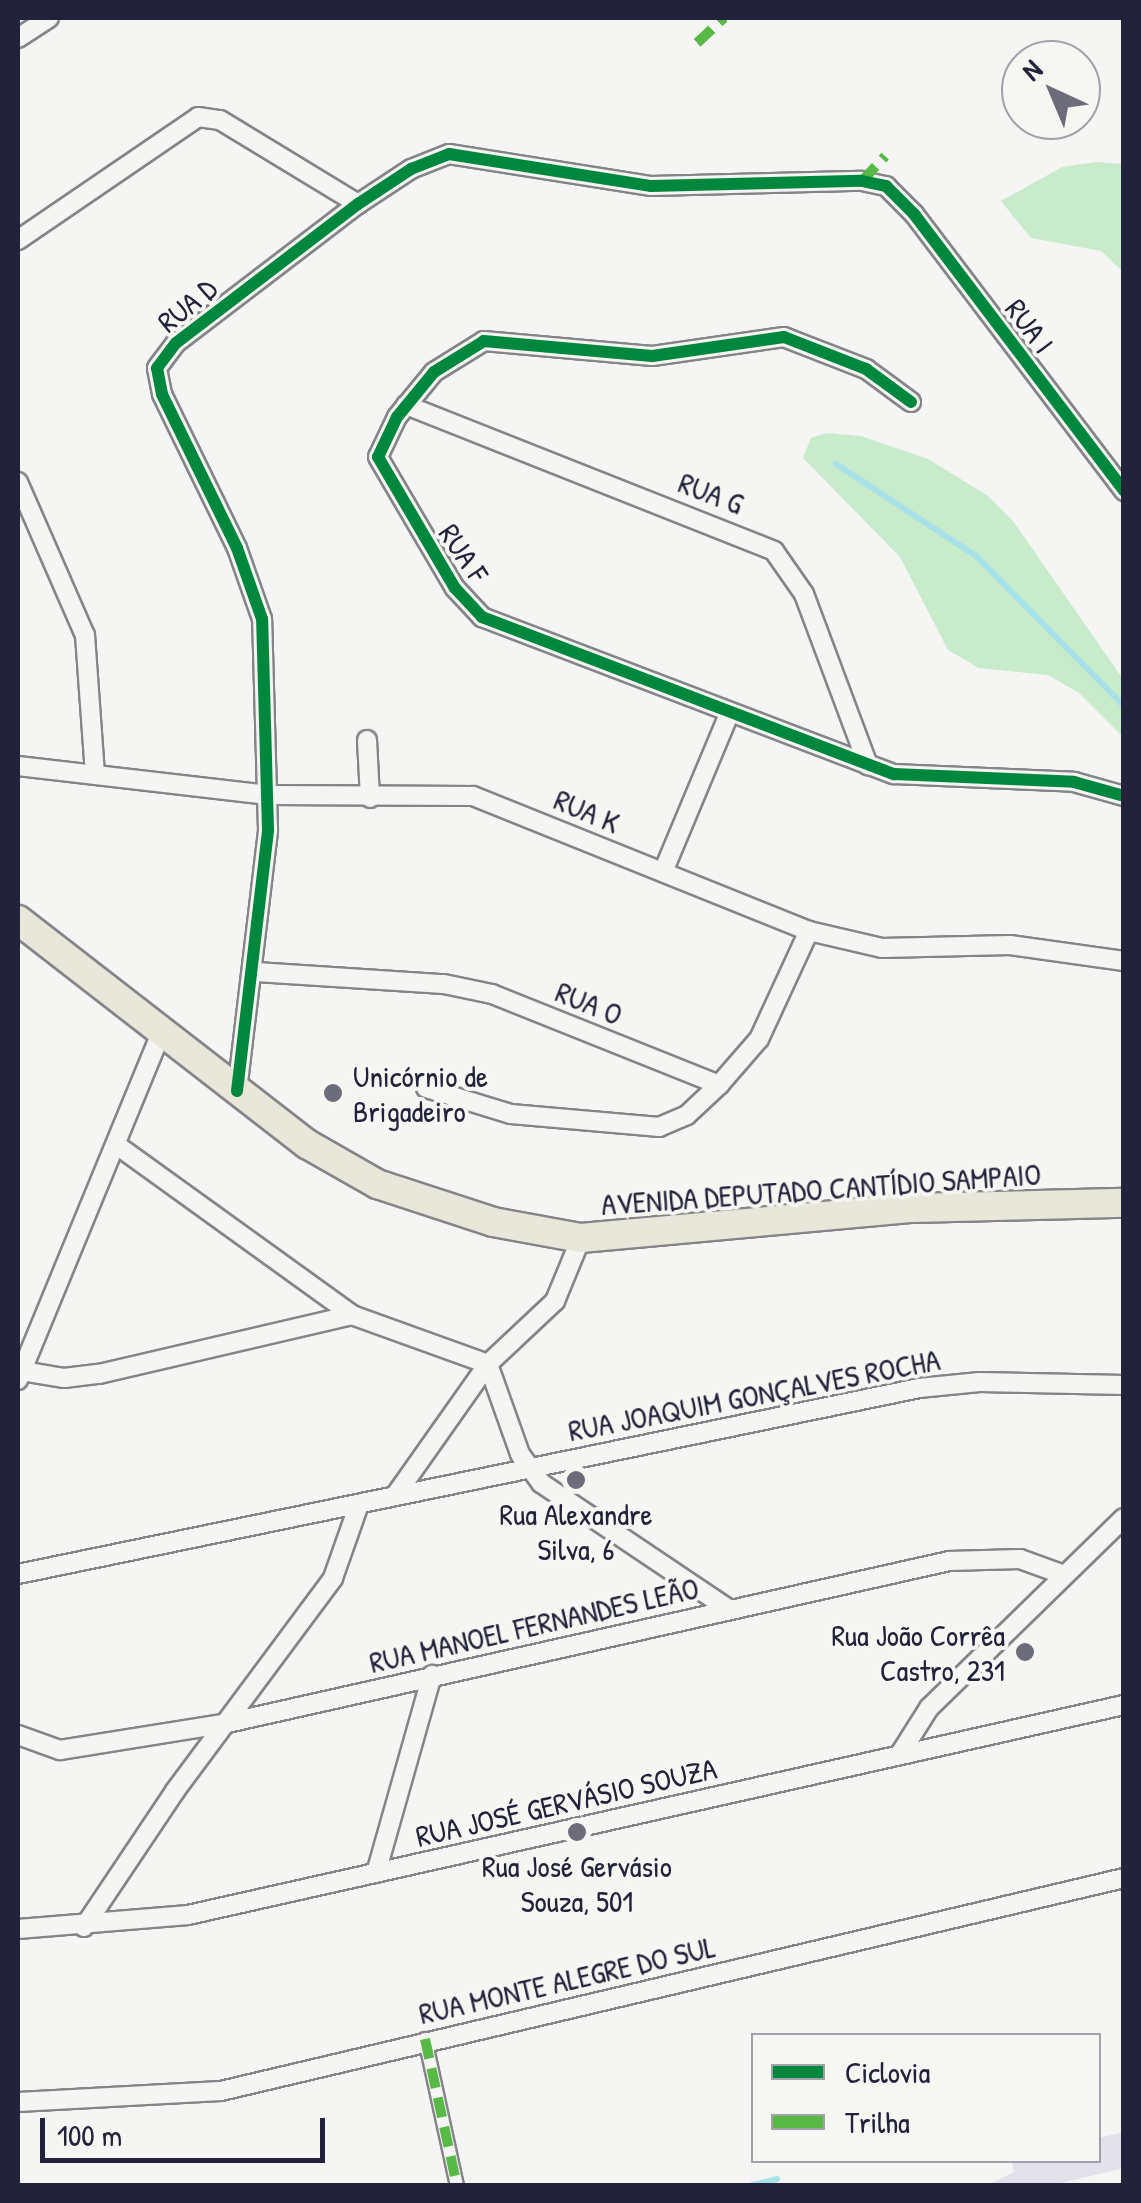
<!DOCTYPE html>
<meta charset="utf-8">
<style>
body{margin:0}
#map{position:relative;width:1141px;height:2203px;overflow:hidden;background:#f5f5f3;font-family:"Patrick Hand",sans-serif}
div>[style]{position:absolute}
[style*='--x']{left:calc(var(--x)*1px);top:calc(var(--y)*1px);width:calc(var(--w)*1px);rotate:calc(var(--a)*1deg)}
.green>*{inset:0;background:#c7ebcb}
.stream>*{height:6px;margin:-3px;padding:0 3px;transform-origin:3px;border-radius:3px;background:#a9e1e8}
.building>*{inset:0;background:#e3e2eb}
.roads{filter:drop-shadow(2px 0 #858589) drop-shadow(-2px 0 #858589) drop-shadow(0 2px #858589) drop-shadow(0 -2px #858589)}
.pedestrian>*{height:12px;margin:-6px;padding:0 6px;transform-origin:6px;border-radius:6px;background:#f5f5f3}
.minor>*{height:18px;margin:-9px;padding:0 9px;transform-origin:9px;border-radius:9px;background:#f5f5f3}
.primary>*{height:28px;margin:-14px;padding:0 14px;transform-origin:14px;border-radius:14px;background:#e9e7da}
.quiet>*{height:10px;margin-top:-5px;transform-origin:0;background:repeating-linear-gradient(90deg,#58b947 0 20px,transparent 0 30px)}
.cycleway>*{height:12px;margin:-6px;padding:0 6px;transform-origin:6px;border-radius:6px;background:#00873e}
.dots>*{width:28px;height:28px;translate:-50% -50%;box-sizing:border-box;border:5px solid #f6f6f2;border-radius:50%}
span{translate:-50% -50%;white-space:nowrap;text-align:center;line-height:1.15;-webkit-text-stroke:8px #f6f6f2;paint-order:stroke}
.street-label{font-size:30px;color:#22223b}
.poi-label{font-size:30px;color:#22223b}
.left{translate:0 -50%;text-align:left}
.right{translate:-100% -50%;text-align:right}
.frame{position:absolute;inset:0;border:20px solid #22223b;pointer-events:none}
.legend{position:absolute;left:751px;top:2033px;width:350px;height:130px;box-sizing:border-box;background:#f6f6f2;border:2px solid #a1a1a9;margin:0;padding:12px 18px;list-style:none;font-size:30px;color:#22223b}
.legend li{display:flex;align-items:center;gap:20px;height:50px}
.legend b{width:50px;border:2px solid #a1a1a9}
.north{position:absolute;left:1001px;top:40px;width:100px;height:100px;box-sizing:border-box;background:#f6f6f2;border:2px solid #a1a1a9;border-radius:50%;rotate:316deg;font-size:28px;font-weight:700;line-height:40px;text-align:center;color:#22223b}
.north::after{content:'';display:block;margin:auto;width:35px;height:45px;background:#6c6c7b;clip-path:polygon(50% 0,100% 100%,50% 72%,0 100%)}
.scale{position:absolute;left:40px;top:2118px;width:285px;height:45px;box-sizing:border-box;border:5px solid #22223b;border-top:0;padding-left:12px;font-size:30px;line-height:35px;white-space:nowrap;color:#22223b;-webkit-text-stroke:8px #f6f6f2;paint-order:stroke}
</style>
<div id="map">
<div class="green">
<i style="clip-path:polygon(1096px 162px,1123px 164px,1123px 272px,1101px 251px,1031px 238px,1001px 201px,1062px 167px)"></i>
<i style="clip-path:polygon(826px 433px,861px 436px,928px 459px,988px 496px,1013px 521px,1123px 679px,1123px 737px,1079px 693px,1048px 675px,979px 668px,948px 650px,900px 557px,803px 458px,811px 438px)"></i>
</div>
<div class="stream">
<i style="--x:836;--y:464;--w:168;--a:33.3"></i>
<i style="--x:976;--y:556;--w:211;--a:45.4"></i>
<i style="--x:749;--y:2186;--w:29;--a:-14"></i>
</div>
<div class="building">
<i style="clip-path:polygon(1124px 2132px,1124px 2168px,1048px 2186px,985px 2186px,1014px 2172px,1011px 2160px,1098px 2160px,1098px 2138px)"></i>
</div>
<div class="roads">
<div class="pedestrian">
<i style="--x:425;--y:2039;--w:150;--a:77.7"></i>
</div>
<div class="minor">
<i style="--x:18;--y:38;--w:37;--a:-33"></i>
<i style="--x:18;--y:240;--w:218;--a:-34.3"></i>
<i style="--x:198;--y:117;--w:22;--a:8"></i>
<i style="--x:220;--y:120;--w:162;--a:31.3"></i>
<i style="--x:911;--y:402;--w:56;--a:-143.7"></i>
<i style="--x:866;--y:369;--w:88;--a:-158.7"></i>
<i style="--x:784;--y:337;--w:133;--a:171.8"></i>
<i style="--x:652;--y:356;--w:169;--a:-174.9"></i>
<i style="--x:484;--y:341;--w:59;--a:148.2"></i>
<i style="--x:434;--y:372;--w:58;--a:129.4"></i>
<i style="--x:397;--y:417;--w:44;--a:115.4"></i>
<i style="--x:378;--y:457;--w:152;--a:59.6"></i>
<i style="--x:455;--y:588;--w:40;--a:47"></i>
<i style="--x:482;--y:617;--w:441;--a:20.9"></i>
<i style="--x:894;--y:774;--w:180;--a:2.5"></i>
<i style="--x:1074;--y:782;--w:52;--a:15.6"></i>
<i style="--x:406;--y:405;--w:396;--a:21.6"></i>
<i style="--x:774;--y:551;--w:52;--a:55.1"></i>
<i style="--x:804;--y:594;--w:183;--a:69.5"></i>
<i style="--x:18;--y:482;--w:167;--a:66.4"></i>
<i style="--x:85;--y:635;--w:140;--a:85.9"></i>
<i style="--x:367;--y:740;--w:58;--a:87"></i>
<i style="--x:18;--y:766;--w:252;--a:6.6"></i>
<i style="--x:268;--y:795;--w:205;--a:0.3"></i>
<i style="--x:473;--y:796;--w:362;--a:21.9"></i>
<i style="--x:809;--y:931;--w:75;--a:13.1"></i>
<i style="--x:882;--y:948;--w:128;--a:-1.3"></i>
<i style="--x:1010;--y:945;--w:115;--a:8"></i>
<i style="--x:663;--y:872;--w:173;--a:-67.3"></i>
<i style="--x:256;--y:972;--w:188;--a:3.7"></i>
<i style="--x:444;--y:984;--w:49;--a:11.8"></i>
<i style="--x:492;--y:994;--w:245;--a:21.8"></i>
<i style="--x:719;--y:1085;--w:61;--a:-49"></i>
<i style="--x:759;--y:1039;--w:119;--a:-65.2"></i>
<i style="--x:426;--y:1088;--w:89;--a:17"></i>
<i style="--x:511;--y:1114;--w:149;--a:5"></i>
<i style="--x:659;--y:1127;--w:30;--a:-23"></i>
<i style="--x:687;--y:1115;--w:44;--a:-43.2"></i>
<i style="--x:237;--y:1091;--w:263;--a:-83.2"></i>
<i style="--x:268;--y:830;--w:211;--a:-91.6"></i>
<i style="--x:262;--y:619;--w:75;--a:-109.4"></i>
<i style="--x:237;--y:548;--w:171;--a:-116"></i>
<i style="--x:162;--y:394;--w:26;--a:-101"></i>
<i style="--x:157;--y:368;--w:31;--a:-53"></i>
<i style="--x:176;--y:343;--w:229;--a:-37.4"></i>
<i style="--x:358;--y:204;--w:64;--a:-33.4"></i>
<i style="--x:411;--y:169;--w:41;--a:-21.5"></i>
<i style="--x:449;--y:154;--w:205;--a:9"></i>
<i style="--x:651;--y:186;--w:211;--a:-1.4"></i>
<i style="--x:862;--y:181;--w:25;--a:12"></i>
<i style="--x:886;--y:186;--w:40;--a:45"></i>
<i style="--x:914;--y:214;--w:348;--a:52.8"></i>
<i style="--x:118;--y:1146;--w:289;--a:35.8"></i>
<i style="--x:352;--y:1315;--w:145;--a:19.8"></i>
<i style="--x:488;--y:1364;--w:96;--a:70.4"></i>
<i style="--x:520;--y:1454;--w:36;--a:54"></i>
<i style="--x:541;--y:1483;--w:224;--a:33.9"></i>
<i style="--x:22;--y:1371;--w:43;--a:9.5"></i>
<i style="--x:64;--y:1378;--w:35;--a:-7"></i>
<i style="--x:99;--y:1374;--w:260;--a:-13.1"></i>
<i style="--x:18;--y:1380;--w:375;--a:-67.6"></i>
<i style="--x:397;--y:1493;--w:158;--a:-54.8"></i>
<i style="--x:488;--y:1364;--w:92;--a:-43.2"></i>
<i style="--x:555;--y:1301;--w:68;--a:-67.6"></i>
<i style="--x:18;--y:1574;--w:920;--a:-11.66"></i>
<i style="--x:919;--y:1388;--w:61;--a:-5.6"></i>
<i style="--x:980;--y:1382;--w:144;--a:1.2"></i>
<i style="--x:18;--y:1735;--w:45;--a:19.7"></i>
<i style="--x:60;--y:1750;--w:165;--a:-9.1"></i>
<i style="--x:223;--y:1724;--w:744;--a:-12.65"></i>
<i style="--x:949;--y:1561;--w:71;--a:-1.6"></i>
<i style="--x:1020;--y:1559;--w:47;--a:20"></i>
<i style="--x:900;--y:1754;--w:54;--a:-57.8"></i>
<i style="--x:929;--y:1708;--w:272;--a:-44.3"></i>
<i style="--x:376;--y:1873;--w:206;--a:-74.2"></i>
<i style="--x:84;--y:1927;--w:164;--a:-56.2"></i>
<i style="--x:175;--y:1791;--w:265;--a:-53.4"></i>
<i style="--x:333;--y:1578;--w:78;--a:-70.6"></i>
<i style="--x:18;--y:1929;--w:171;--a:-4.7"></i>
<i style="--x:188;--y:1915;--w:959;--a:-12.65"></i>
<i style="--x:18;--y:2102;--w:203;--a:-3.1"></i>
<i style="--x:221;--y:2091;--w:928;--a:-13.27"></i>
</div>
<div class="primary">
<i style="--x:18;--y:920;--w:366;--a:37.8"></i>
<i style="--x:307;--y:1144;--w:81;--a:29.7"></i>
<i style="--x:377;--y:1184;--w:122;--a:18.1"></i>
<i style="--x:493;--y:1222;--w:89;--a:10.3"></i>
<i style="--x:581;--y:1238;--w:333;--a:-5.2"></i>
<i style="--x:913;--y:1208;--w:211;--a:-1.4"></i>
</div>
</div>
<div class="quiet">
<i style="--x:697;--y:43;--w:37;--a:-43"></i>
<i style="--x:862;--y:181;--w:34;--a:-47"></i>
<i style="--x:425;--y:2039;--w:150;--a:77.7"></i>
</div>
<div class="cycleway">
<i style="--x:911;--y:402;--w:56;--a:-143.7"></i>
<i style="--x:866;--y:369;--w:88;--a:-158.7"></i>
<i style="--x:784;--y:337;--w:133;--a:171.8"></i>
<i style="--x:652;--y:356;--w:169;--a:-174.9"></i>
<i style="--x:484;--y:341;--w:59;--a:148.2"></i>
<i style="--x:434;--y:372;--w:58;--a:129.4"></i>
<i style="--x:397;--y:417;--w:44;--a:115.4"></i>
<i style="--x:378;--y:457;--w:152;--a:59.6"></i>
<i style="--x:455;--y:588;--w:40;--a:47"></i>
<i style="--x:482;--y:617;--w:441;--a:20.9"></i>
<i style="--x:894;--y:774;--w:180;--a:2.5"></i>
<i style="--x:1074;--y:782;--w:52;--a:15.6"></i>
<i style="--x:237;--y:1091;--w:263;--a:-83.2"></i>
<i style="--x:268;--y:830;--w:211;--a:-91.6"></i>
<i style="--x:262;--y:619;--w:75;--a:-109.4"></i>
<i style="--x:237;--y:548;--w:171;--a:-116"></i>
<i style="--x:162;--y:394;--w:26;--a:-101"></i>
<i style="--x:157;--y:368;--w:31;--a:-53"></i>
<i style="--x:176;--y:343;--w:229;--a:-37.4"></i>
<i style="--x:358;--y:204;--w:64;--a:-33.4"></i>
<i style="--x:411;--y:169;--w:41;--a:-21.5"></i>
<i style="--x:449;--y:154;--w:205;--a:9"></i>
<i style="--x:651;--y:186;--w:211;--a:-1.4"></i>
<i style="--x:862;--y:181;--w:25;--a:12"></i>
<i style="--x:886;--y:186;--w:40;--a:45"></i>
<i style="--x:914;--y:214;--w:348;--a:52.8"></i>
</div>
<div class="dots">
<i style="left:333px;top:1093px;background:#6c6c7b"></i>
<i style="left:576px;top:1480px;background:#6c6c7b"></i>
<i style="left:1025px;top:1652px;background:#6c6c7b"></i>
<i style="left:577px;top:1832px;background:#6c6c7b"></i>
</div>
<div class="street-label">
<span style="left:187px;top:305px;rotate:-39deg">RUA D</span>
<span style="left:1030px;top:326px;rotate:53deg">RUA I</span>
<span style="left:711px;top:493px;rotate:21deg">RUA G</span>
<span style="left:464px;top:553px;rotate:56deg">RUA F</span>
<span style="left:587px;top:811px;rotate:23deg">RUA K</span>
<span style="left:589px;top:1003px;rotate:22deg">RUA O</span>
<span style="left:821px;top:1189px;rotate:-4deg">AVENIDA DEPUTADO CANTÍDIO SAMPAIO</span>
<span style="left:754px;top:1395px;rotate:-11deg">RUA JOAQUIM GONÇALVES ROCHA</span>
<span style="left:534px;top:1625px;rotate:-13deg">RUA MANOEL FERNANDES LEÃO</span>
<span style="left:566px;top:1802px;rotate:-13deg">RUA JOSÉ GERVÁSIO SOUZA</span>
<span style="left:567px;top:1980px;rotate:-13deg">RUA MONTE ALEGRE DO SUL</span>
</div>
<div class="poi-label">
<span class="left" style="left:353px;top:1093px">Unicórnio de<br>Brigadeiro</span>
<span style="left:576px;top:1531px">Rua Alexandre<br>Silva, 6</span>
<span class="right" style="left:1005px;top:1652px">Rua João Corrêa<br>Castro, 231</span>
<span style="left:577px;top:1883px">Rua José Gervásio<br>Souza, 501</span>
</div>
<div class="frame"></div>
<ul class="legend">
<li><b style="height:12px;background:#00873e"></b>Ciclovia</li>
<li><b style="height:12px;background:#58b947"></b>Trilha</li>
</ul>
<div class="north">N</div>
<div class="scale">100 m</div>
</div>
